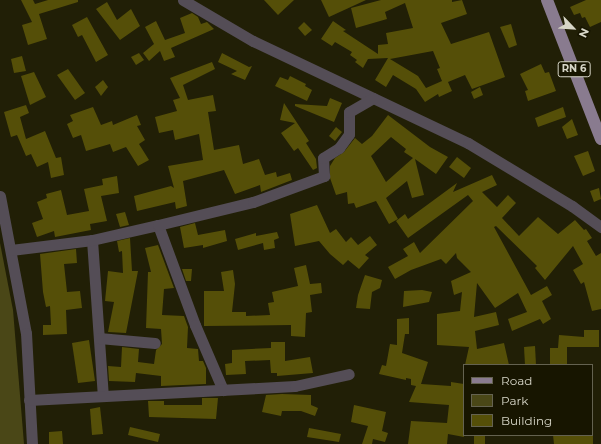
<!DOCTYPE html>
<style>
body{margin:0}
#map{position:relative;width:601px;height:444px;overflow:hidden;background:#211f06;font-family:Montserrat,sans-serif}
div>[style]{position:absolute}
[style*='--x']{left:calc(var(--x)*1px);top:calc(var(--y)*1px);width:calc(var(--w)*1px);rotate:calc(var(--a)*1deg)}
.green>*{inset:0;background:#4a4717}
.building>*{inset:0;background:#554f08}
.street>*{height:11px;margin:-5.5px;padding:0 5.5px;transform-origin:5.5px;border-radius:5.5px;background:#544d56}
.primary>*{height:12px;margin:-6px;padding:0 6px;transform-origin:6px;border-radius:6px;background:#897b8f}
span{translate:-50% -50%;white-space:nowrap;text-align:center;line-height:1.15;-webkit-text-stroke:4px #171500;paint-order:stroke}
.shield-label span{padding:1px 3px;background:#171500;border:1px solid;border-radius:3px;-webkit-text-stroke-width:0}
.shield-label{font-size:10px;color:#d7d6c7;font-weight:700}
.legend{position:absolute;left:463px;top:364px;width:130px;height:72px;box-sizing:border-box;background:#171500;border:1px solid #646250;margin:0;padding:5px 7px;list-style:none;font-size:12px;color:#d7d6c7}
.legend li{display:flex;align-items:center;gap:8px;height:20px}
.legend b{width:20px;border:1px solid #646250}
.north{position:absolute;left:553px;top:8px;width:40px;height:40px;-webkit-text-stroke:3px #171500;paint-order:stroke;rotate:115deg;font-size:11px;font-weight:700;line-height:16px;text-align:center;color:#d7d6c7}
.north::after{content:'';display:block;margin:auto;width:14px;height:18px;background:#d7d6c7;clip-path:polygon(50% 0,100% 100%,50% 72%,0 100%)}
</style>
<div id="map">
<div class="green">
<i style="clip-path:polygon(0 243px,13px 310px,24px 444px,0 444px)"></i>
</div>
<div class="building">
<i style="clip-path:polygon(21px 0,33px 0,35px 4px,48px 0,78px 0,78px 2px,39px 14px,47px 39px,28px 45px,22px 25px,32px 22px)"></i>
<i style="clip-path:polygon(264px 0,294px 0,278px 15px)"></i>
<i style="clip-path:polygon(321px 0,366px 0,329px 17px)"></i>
<i style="clip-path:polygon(evenodd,381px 0,452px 0,452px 2px,462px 0,467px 14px,441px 23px,451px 44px,489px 32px,505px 77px,472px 89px,465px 75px,448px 82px,452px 91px,439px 97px,438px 94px,425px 102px,416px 89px,393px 75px,386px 87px,375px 80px,388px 58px,368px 59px,363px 68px,355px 62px,357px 60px,350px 55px,352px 52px,335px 42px,332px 46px,321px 39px,333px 21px,346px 30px,343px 31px,378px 54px,378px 45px,388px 44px,386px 33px,413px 28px,405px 3px,385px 12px,387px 19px,356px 28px,351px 8px,381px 0,433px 51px,440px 68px,437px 69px,442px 81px,426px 88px,418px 76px,390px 59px,433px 51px)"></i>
<i style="clip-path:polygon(586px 0,601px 0,601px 22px,590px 27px,585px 17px,582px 18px,580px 13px,574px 15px,570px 7px)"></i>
<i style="clip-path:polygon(107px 2px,117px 20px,131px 9px,140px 26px,120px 40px,96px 9px)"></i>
<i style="clip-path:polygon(192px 13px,198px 17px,201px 24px,207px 22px,214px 29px,171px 48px,175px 57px,164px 61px,160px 51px,149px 61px,143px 53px,154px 44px,145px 27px,156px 21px,165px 40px,185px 33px,180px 18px)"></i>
<i style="clip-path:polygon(87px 17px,108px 55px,96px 62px,82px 35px,78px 37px,72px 25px)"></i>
<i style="clip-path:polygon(304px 22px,312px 30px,305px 36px,298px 28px)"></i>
<i style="clip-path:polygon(511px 24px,517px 45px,509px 48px,500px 27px)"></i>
<i style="clip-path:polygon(139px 53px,144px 60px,136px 65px,131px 57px)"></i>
<i style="clip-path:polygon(222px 53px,249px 67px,252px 66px,245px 80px,231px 74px,237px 71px,218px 62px)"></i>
<i style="clip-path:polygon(22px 56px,26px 71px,14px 73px,11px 59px)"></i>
<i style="clip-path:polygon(212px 62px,215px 69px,183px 85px,188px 100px,213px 95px,216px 111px,208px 112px,214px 150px,239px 145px,243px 164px,259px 159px,265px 175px,276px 172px,277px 177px,290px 173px,292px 180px,261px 192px,260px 185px,235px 194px,224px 170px,183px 181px,187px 206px,176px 209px,175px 202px,137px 211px,134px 196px,171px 186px,174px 188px,168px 166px,203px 160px,199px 134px,175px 140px,173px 130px,159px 133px,155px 117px,177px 111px,173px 100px,180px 98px,170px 78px)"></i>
<i style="clip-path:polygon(541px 64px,545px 73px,549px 72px,556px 91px,528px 101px,525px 91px,528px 90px,520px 74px)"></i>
<i style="clip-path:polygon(68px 69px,85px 93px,75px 100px,57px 75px)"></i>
<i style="clip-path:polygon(34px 72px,46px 97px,30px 105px,21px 76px)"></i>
<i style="clip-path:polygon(290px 76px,306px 84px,305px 86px,312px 90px,307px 101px,275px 86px,280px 77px,288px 80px)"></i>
<i style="clip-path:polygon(103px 80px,108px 87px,101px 96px,95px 87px)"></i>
<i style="clip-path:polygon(480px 87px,483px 95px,474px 99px,471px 92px)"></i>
<i style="clip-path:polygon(330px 98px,342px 103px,334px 122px,295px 106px,295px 104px,327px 106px)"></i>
<i style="clip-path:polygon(284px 103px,309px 141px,306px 143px,316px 159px,317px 168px,313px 170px,298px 148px,294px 151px,281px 133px,295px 123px,280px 120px)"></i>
<i style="clip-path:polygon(26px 105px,29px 113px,20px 117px,26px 139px,45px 131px,56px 158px,61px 157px,64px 175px,51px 178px,48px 162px,37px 167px,31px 154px,26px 156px,17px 135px,11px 137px,4px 112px)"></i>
<i style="clip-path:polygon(93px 107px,101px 125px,112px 121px,113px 125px,137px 115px,141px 125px,137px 126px,145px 140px,139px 144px,149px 160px,138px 166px,126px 147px,113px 152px,110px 144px,86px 151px,81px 135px,73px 138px,67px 124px,73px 121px,70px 115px)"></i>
<i style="clip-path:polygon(563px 107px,566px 117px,538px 127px,535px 118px)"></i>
<i style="clip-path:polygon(evenodd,388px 115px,430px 147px,448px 157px,436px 174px,415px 159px,424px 195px,412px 198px,407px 181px,386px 198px,398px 219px,389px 224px,376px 201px,356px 208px,354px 203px,348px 204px,347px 192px,336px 195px,330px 178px,330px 166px,335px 158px,344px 152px,355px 138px,362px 144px,372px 136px,388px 115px,391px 137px,406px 149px,404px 152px,413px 158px,386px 182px,371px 156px,391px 137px)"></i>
<i style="clip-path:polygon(572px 119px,578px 135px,567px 139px,562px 127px)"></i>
<i style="clip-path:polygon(336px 127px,342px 132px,335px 141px,329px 136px)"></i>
<i style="clip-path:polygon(588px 151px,595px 171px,583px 176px,574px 156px)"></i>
<i style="clip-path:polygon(457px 157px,471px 168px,464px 178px,449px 167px)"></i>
<i style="clip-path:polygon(492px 175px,497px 185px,482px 192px,497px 207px,508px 195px,516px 203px,502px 218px,519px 236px,538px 217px,558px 234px,575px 220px,584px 230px,586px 229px,592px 238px,587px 241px,596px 256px,601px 253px,601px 309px,592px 311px,584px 282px,581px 284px,573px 270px,583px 264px,573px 246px,545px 280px,535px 268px,537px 266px,496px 226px,494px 227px,531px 295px,547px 286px,552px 295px,542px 301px,551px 319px,543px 324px,540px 319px,512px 331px,508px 319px,527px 312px,518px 293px,495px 308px,477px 283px,474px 317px,496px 312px,499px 325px,475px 331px,477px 349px,504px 343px,509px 365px,465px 365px,469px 347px,437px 345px,437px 314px,460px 311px,462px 292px,454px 295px,451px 281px,471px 272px,457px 258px,456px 253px,446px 264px,441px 259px,411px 270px,395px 279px,388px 267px,408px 256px,403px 249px,414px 242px,420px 253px,473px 201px,468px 195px,408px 238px,396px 221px,405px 214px,408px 219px,457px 183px,453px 192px)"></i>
<i style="clip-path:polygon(117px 176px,119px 193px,101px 196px,107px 221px,90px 224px,91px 230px,55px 237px,54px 231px,37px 237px,32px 223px,43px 219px,37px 202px,47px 198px,46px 194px,61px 190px,67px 215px,89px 211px,84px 189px,103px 185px,102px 179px)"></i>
<i style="clip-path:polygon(599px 188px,601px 199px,594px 202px,590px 191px)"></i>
<i style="clip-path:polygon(317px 205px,330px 233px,336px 229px,346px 242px,351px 237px,358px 245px,370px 236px,377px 245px,365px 255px,369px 258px,359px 269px,348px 260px,343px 265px,330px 254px,319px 241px,295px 246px,290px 214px)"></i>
<i style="clip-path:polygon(125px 212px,129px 225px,120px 227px,116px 214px)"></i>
<i style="clip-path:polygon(195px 223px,198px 235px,225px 230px,227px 241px,203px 248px,203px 245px,184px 248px,180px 227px)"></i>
<i style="clip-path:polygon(277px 232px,279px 238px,274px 240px,275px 248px,264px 250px,263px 243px,238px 250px,235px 239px,256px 233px,256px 236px)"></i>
<i style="clip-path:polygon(130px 238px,132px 271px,138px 271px,126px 333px,108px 332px,114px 302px,105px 301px,108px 271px,123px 273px,122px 251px,119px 252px,117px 241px)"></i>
<i style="clip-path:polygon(158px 245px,174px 288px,164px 289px,162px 315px,184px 316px,188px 327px,187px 348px,198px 349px,199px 361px,203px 361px,206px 368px,206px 384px,161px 386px,161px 376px,136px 373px,135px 382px,109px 381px,108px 366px,121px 367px,122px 347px,139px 349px,138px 362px,154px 364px,156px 350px,162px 344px,161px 329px,146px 328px,148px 272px,151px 272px,145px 248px)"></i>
<i style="clip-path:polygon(76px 249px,77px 263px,64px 264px,67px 292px,80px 291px,82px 308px,66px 310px,67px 334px,43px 335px,43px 325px,51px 325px,50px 306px,46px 307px,43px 292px,40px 254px)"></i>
<i style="clip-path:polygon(306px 265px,310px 284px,321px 283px,322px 293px,310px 295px,312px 312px,306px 313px,305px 337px,291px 336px,291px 325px,204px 326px,204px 291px,224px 291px,221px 272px,233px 270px,235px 284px,232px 312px,246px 312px,246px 316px,270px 315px,268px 303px,274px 302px,272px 292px,298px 286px,294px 268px)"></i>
<i style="clip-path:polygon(182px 269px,192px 269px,191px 281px,186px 281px)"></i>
<i style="clip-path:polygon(365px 275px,382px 280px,380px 288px,372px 292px,370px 309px,356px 308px,358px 295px)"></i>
<i style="clip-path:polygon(422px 290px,432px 292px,429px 302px,403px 307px,404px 291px)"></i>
<i style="clip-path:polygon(409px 318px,409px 334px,405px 334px,402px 353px,428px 362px,421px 384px,451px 386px,451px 382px,464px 384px,464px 437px,448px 434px,447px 444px,408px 444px,411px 421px,447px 423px,449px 405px,409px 402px,416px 386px,411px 385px,411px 379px,406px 378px,406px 380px,379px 374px,382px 365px,386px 366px,390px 344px,397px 345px,397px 319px)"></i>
<i style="clip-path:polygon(584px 330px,599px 330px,599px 347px,567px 347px,567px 365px,550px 365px,550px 348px,558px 348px,559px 335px,584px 337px)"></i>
<i style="clip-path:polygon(89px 340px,95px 381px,78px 383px,72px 343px)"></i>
<i style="clip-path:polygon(271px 342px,285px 342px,285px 361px,310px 357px,313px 373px,277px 376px,277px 373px,271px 373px,270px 360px,245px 361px,246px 374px,226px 375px,225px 364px,232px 363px,232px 350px,271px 348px)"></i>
<i style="clip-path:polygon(535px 346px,536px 365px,525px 365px,524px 347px)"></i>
<i style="clip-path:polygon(282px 394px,311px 395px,311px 405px,318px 408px,315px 416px,301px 411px,282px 411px,281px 416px,262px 412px,266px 395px)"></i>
<i style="clip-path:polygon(202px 398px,218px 398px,216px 419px,149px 417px,148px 401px,164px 401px,164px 405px,202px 405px)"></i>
<i style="clip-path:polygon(354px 405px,386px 412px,382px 431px,388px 433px,385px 442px,373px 439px,372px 444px,362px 444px,368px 426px,351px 422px)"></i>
<i style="clip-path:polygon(100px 407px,103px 434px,92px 435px,90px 409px)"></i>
<i style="clip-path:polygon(130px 427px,160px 434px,158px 442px,128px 435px)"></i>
<i style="clip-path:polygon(309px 428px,341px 434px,339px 442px,307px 437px)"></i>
<i style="clip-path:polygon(62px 431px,63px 444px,49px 444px,49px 432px)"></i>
<i style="clip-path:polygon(474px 435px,485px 435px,485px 444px,474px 444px)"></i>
<i style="clip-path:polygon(553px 435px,593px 435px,593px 444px,554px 444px)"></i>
</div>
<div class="street">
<i style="--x:183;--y:0;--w:81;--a:30.4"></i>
<i style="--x:253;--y:41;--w:238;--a:25.4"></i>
<i style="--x:468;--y:143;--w:122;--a:31.2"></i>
<i style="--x:572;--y:206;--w:36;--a:36"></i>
<i style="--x:0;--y:196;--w:139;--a:79.3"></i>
<i style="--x:26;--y:333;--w:111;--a:86.9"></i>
<i style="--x:158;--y:225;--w:107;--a:69.7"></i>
<i style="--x:195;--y:325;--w:71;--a:66.7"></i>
<i style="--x:92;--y:240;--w:156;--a:86"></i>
<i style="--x:11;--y:250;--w:82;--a:-7"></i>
<i style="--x:92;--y:240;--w:68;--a:-12.8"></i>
<i style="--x:158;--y:225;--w:98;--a:-13.6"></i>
<i style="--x:253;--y:202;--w:76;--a:-20.1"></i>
<i style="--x:324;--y:176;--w:18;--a:-93"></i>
<i style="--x:323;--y:158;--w:19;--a:-32"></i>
<i style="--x:339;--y:148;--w:17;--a:-54"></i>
<i style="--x:349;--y:134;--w:22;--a:-90"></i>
<i style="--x:349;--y:112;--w:28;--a:-30"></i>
<i style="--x:99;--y:338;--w:56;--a:5.1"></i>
<i style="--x:29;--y:400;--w:266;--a:-3"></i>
<i style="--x:295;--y:386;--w:55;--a:-12.5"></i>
</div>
<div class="primary">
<i style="--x:547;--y:0;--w:149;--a:68.8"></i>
</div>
<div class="shield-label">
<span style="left:574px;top:69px">RN 6</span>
</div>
<ul class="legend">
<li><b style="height:5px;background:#897b8f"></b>Road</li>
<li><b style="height:11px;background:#4a4717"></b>Park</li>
<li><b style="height:11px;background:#554f08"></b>Building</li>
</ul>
<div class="north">N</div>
</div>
